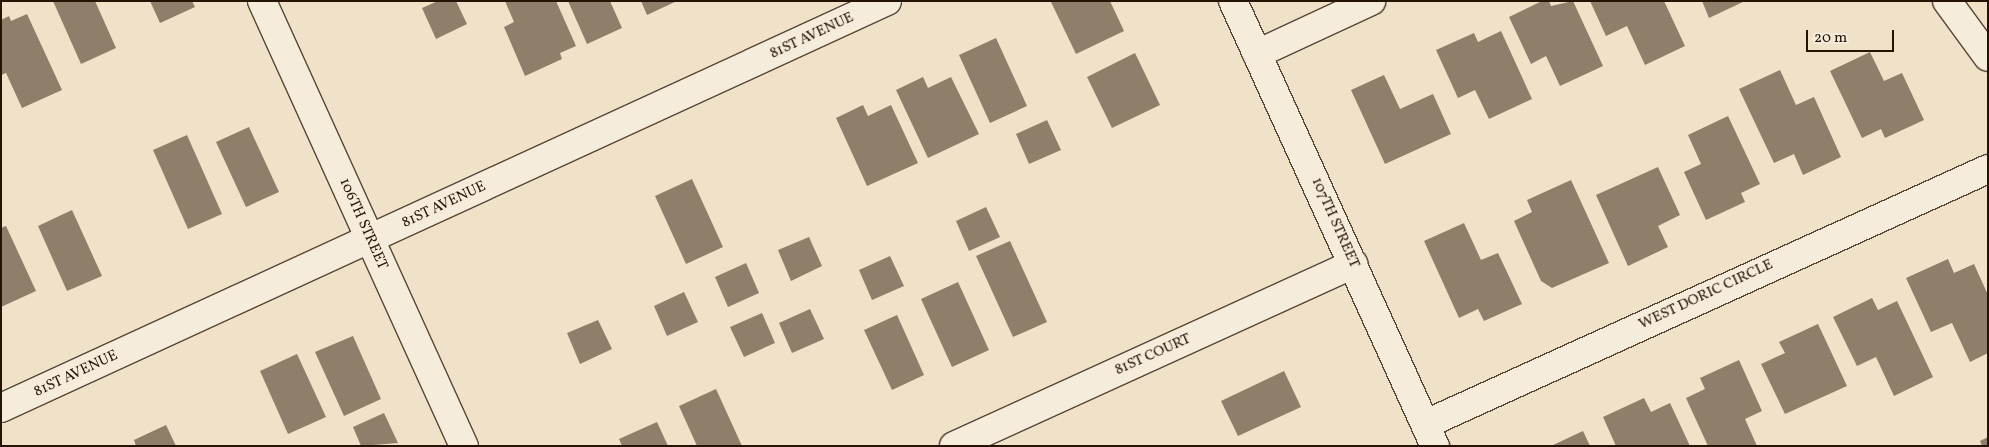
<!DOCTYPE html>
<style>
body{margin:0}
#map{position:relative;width:1989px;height:447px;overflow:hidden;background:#f0e1c9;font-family:Vollkorn,serif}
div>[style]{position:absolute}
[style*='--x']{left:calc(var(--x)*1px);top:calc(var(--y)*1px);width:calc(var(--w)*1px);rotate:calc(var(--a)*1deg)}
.building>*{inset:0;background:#8f7e6a}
.roads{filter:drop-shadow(1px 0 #584634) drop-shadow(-1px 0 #584634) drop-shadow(0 1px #584634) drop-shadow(0 -1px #584634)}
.minor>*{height:28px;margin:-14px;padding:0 14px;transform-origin:14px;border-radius:14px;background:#f5ecdc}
.tertiary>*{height:28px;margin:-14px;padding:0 14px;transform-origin:14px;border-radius:14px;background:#f5ecdc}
span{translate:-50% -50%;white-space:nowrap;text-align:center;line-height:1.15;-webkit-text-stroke:4.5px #f5ecdc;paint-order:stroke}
.street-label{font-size:15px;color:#251303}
.frame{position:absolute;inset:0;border:2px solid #251303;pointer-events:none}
.scale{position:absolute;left:1806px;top:30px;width:88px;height:22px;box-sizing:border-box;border:2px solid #251303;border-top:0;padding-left:6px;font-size:15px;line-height:18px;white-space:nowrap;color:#251303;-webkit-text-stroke:4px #f5ecdc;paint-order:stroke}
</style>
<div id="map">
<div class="building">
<i style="clip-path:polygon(53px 1px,95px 1px,116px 48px,81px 64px)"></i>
<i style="clip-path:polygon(150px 1px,192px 1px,195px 7px,160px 23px)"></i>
<i style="clip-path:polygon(438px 1px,456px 1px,467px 24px,436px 39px,422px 8px)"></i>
<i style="clip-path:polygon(505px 1px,556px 1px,576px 46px,560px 53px,562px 59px,525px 76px,504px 27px,514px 22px)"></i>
<i style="clip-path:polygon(568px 1px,610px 1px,622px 28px,587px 44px)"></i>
<i style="clip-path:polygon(641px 1px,677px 1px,647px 15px)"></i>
<i style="clip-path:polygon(1110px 1px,1124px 31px,1076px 54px,1051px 2px)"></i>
<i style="clip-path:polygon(1542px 1px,1549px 1px,1551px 6px,1573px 1px,1603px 66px,1560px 86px,1546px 56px,1531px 64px,1509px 17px)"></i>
<i style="clip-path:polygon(1590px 1px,1664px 1px,1685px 46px,1645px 65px,1627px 26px,1606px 36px)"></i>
<i style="clip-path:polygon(1702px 1px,1745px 1px,1709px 18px)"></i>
<i style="clip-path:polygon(27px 14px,62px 90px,22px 108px,6px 73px,1px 75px,1px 20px,9px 16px,11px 21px)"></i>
<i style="clip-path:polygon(1501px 31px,1532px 99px,1489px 119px,1475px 90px,1458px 98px,1436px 50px,1474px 33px,1478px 42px)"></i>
<i style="clip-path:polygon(996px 38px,1027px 106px,990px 123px,959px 55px)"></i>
<i style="clip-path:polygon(1870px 52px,1884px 81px,1902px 73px,1924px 120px,1885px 138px,1881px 129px,1862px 138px,1830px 71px)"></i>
<i style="clip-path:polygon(1135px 53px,1160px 105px,1112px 128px,1087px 77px)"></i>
<i style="clip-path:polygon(1780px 70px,1796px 105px,1814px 97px,1841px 157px,1803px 175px,1794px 154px,1774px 163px,1739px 89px)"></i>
<i style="clip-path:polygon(1384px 75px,1400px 109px,1433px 94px,1451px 134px,1385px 164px,1351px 90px)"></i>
<i style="clip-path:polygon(923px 77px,928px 88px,951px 77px,979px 134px,928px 158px,896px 90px)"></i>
<i style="clip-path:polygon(863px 105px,868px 116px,891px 105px,918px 163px,867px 186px,836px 118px)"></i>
<i style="clip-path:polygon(1728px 116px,1760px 184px,1741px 193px,1745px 202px,1706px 220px,1684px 172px,1701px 164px,1688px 135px)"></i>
<i style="clip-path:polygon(1047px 120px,1061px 150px,1029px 164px,1016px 134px)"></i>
<i style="clip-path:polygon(249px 127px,279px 192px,246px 207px,216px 142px)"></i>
<i style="clip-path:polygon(187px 135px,222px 214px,188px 229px,153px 150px)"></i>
<i style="clip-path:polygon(1658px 167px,1680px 215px,1658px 226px,1668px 247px,1628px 266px,1596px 195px)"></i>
<i style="clip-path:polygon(692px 179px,723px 247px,686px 264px,655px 196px)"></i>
<i style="clip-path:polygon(1571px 180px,1609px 263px,1552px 288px,1541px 281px,1514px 221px,1532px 212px,1527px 200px)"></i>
<i style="clip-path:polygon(986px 207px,1000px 237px,969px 251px,956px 221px)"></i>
<i style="clip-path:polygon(72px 210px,102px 276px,67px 291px,38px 226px)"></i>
<i style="clip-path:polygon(1464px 223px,1481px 260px,1498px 253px,1522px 304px,1484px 321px,1478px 309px,1459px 318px,1424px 241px)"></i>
<i style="clip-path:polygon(6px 226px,36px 291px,1px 307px,1px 228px)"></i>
<i style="clip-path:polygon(809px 237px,822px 266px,791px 281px,778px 250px)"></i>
<i style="clip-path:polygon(1010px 241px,1047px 322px,1013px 337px,976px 256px)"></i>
<i style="clip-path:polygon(890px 256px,904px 286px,872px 300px,859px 270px)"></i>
<i style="clip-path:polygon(1948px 259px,1954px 273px,1974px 264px,1988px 295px,1988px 353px,1970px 362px,1952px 323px,1931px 332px,1906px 278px)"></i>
<i style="clip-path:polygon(746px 263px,759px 293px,728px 307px,715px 277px)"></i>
<i style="clip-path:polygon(958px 282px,989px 350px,952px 367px,921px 299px)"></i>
<i style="clip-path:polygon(684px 292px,698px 322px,667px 336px,654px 306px)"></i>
<i style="clip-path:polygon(1872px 298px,1878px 310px,1897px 301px,1933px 377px,1894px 396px,1876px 357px,1857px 366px,1833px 317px)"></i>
<i style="clip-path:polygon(810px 309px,824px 339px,792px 353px,779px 323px)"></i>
<i style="clip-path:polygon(762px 313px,775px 343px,744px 357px,730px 327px)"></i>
<i style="clip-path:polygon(897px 315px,924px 375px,892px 390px,864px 330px)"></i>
<i style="clip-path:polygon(598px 320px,612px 349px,580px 364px,567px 333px)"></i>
<i style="clip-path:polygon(1818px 324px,1847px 386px,1785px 414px,1761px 364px,1785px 353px,1779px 342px)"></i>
<i style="clip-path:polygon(353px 336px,381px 399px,344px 416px,315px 352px)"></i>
<i style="clip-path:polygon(297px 354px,326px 417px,288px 434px,260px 371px)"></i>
<i style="clip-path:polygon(1739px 360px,1762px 411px,1745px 419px,1757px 446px,1708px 446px,1686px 398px,1705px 389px,1700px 378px)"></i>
<i style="clip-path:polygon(1284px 371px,1301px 407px,1238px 436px,1221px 401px)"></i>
<i style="clip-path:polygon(716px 389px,742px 446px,697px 446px,679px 406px)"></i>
<i style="clip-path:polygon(1644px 398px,1651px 412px,1670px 403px,1690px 446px,1616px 446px,1603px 417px)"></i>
<i style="clip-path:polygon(384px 413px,398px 443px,361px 446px,353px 427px)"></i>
<i style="clip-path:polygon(657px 422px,668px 446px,622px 446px,619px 439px)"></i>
<i style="clip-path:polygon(166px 425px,176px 446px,136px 446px,134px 440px)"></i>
<i style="clip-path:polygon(1583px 431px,1590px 446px,1551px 446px)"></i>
<i style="clip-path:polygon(1988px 437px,1988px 446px,1982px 446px,1980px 441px)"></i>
</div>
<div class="roads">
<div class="minor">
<i style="--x:262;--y:1;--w:489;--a:65.6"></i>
<i style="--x:1947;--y:1;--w:69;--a:53.8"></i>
<i style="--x:1257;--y:54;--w:126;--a:-24.9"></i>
<i style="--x:1;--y:408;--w:975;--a:-24.67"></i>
<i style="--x:1426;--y:424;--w:617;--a:-24.41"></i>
<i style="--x:954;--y:446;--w:439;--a:-24.5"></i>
</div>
<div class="tertiary">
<i style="--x:1233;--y:1;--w:489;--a:65.6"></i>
</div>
</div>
<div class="street-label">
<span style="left:812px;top:36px;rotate:-25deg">81ST AVENUE</span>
<span style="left:444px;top:205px;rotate:-25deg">81ST AVENUE</span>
<span style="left:1335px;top:223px;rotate:66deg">107TH STREET</span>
<span style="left:363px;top:224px;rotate:66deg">106TH STREET</span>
<span style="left:1706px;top:295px;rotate:-25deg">WEST DORIC CIRCLE</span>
<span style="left:1153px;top:355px;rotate:-24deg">81ST COURT</span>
<span style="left:76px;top:374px;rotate:-25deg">81ST AVENUE</span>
</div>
<div class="frame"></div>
<div class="scale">20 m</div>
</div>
